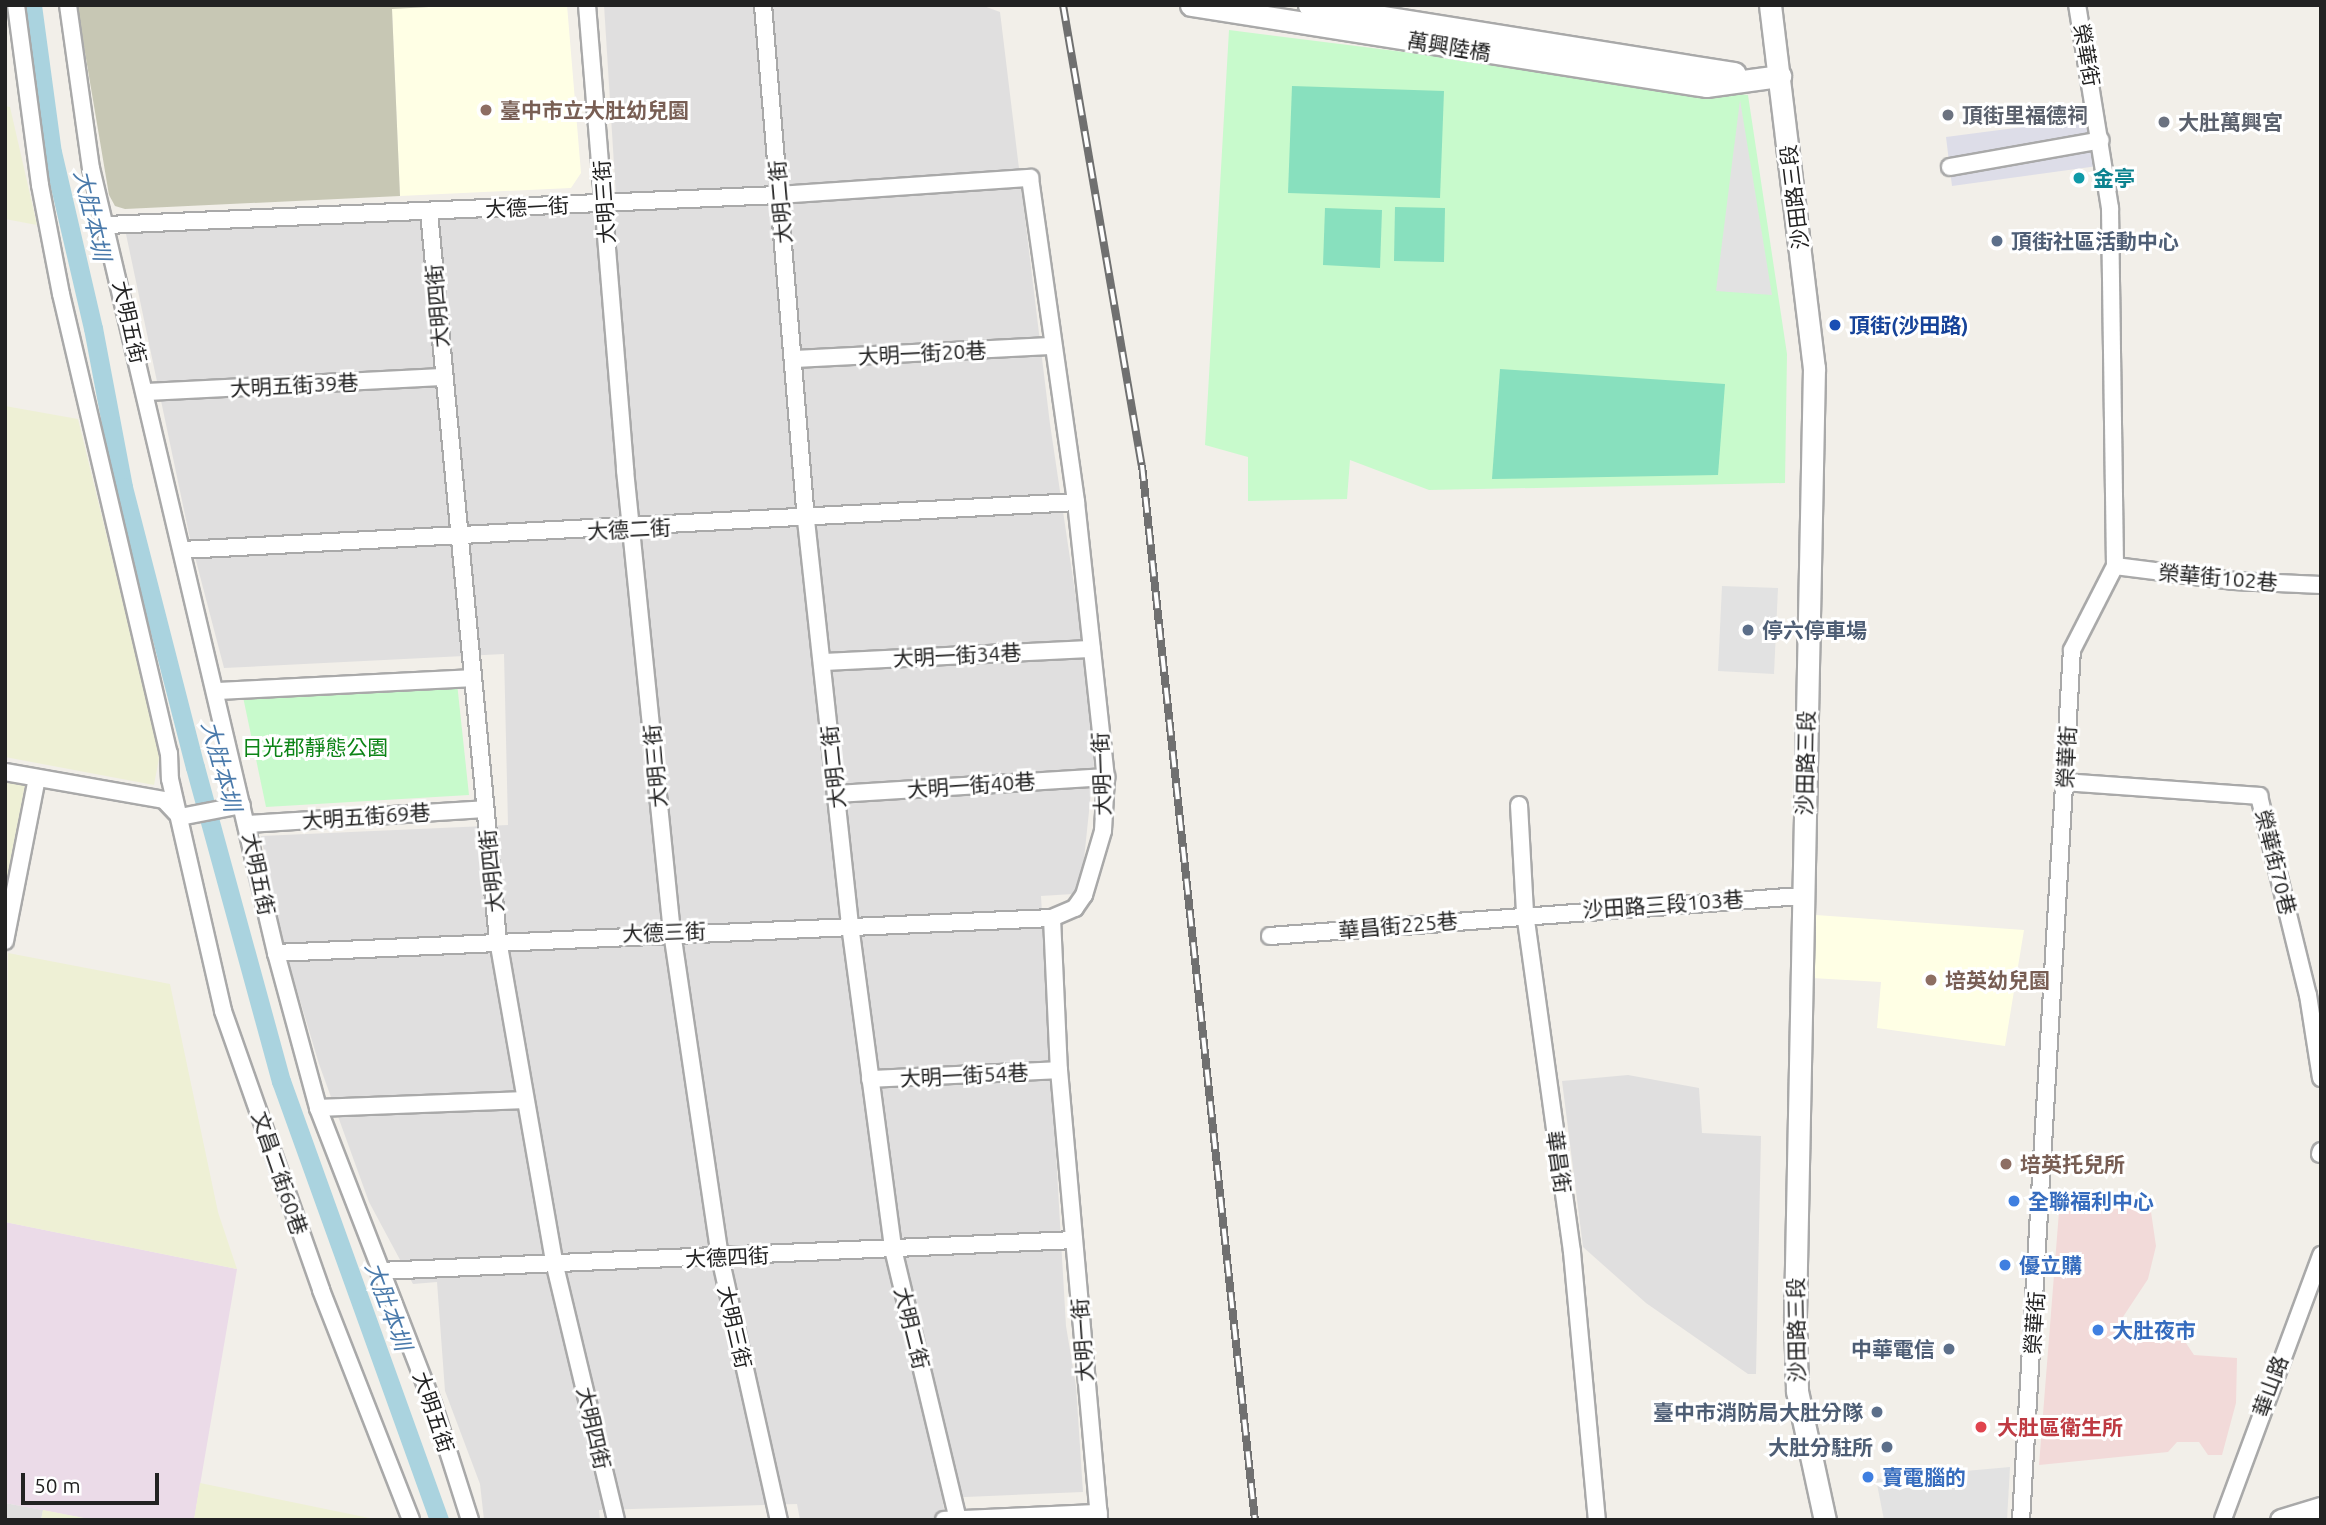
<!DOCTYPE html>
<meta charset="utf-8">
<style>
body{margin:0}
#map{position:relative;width:2326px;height:1525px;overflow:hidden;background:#f2efe9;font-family:Ubuntu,"Noto Sans TC",sans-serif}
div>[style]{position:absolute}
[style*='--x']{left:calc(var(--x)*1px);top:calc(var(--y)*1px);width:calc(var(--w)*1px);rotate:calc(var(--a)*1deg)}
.residential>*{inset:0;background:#e0dfdf}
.commercial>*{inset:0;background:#f2dad9}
.industrial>*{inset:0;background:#ebdbe8}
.education>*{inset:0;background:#ffffe5}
.construction>*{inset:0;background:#c7c7b4}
.farmland>*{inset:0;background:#eef0d5}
.park>*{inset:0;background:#c8facc}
.pitch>*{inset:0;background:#88e0be}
.parking>*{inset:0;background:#e2e2e2}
.plaza>*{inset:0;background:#dddde8}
.canal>*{height:19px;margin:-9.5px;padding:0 9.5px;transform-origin:9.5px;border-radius:9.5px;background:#aad3df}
.roads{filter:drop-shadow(2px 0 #a9a9a9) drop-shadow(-2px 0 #a9a9a9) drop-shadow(0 2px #a9a9a9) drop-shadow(0 -2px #a9a9a9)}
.minor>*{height:16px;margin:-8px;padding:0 8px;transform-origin:8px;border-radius:8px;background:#fff}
.tertiary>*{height:21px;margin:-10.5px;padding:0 10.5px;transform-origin:10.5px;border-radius:10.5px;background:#fff}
.rail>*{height:8px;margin-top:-4px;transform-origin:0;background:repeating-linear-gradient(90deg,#fff 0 16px,#707070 0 32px);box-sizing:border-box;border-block:2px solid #707070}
.dots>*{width:19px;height:19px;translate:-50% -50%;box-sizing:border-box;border:4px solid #fff;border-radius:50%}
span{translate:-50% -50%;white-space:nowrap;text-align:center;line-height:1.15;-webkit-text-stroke:6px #fff;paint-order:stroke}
.street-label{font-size:21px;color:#222}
.education-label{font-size:21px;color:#785e54;font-weight:700}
.left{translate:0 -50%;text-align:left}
.worship-label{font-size:21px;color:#5b616d;font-weight:700}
.culture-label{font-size:21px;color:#0d838f;font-weight:700}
.service-label{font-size:21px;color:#4e5e75;font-weight:700}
.right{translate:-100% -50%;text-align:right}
.transit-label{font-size:21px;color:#164399;font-weight:700}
.park-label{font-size:21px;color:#0c8416}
.shop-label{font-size:21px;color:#366cbe;font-weight:700}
.health-label{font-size:21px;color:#be3a42;font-weight:700}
.water-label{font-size:23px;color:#4a7aab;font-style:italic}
.frame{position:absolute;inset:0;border:7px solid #222;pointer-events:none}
.scale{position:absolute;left:21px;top:1473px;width:138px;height:32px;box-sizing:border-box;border:4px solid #222;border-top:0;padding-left:9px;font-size:21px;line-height:24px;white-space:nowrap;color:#222;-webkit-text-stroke:5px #fff;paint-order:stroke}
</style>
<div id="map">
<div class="residential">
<i style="clip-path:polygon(604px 5px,981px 5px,1000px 12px,1050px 424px,1089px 686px,1094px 764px,1082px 878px,1073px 894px,1041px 896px,1066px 1326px,1076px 1386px,1083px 1492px,942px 1498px,946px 1520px,800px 1520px,797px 1504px,599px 1510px,600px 1520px,484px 1520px,480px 1484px,445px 1391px,437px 1282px,413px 1284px,369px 1202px,319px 1064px,281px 937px,261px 836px,508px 825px,504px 654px,224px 668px,189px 534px,126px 234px,496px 210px,617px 213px)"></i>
<i style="clip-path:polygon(1628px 1075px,1699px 1088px,1702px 1133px,1761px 1136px,1756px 1374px,1748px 1374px,1646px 1303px,1583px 1247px,1562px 1081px)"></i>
<i style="clip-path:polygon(5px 1503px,43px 1510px,41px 1520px,5px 1520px)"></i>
</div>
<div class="commercial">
<i style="clip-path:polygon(2069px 1195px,2132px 1199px,2150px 1205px,2156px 1246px,2148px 1279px,2115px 1329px,2178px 1331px,2194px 1355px,2237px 1358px,2236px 1403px,2222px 1455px,2208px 1455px,2199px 1442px,2177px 1442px,2168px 1452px,2039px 1465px,2060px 1199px)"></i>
</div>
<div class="industrial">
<i style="clip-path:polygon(5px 1222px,237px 1269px,194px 1520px,94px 1520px,5px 1503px)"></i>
</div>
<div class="education">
<i style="clip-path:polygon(466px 5px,567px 5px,581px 173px,571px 188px,400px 196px,392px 8px)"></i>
<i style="clip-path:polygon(1816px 915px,2024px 930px,2005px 1046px,1877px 1028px,1881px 982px,1812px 978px)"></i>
</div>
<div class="construction">
<i style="clip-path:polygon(77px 5px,466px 5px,392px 9px,400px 196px,125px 209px,115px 206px,109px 195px)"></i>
</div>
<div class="farmland">
<i style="clip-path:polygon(5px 106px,10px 107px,37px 225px,5px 219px)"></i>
<i style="clip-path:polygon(5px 406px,78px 419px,160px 753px,154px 785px,5px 757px)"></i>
<i style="clip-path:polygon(5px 781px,25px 785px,5px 889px)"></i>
<i style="clip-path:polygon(8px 953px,170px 984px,218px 1212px,237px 1269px,5px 1222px)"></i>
<i style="clip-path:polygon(200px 1483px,379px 1520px,194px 1520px)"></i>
<i style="clip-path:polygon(43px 1510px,94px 1520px,41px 1520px)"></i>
</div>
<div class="park">
<i style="clip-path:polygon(1229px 30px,1748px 95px,1787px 354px,1785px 483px,1429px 490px,1350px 460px,1347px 499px,1248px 501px,1248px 457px,1205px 445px)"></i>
<i style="clip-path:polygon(457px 683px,469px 795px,266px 807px,242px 692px)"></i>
</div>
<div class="pitch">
<i style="clip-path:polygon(1292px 86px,1444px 91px,1440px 198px,1288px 193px)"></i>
<i style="clip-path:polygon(1395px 207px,1445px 208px,1444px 262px,1394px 261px)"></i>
<i style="clip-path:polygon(1325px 208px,1382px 210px,1380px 268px,1323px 265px)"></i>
<i style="clip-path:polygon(1500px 369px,1725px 384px,1718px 475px,1492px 479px)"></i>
</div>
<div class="parking">
<i style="clip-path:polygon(1740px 100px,1772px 295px,1716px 291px)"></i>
<i style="clip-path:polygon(1722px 586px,1778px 588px,1774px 674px,1718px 671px)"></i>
<i style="clip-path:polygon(2010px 1467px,2007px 1520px,1884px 1520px,1876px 1479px)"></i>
</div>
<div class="plaza">
<i style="clip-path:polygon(2098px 117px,2105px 165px,1952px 186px,1946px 137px)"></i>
</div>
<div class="canal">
<i style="--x:32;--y:5;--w:148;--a:82.3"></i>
<i style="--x:52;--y:152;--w:181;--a:76.9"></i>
<i style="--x:93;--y:328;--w:162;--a:79.3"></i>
<i style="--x:123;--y:487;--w:289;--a:75.6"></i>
<i style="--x:195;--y:767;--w:326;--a:74.7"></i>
<i style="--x:281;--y:1081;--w:467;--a:70.2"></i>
</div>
<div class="roads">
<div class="minor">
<i style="--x:16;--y:5;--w:182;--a:82.4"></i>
<i style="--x:40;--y:185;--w:111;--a:79.1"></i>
<i style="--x:61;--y:294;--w:472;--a:76.8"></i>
<i style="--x:169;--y:753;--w:26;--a:88"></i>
<i style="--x:170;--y:779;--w:238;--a:77.1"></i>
<i style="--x:223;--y:1011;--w:296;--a:70.6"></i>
<i style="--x:321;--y:1290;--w:247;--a:68.6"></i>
<i style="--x:68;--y:5;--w:165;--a:82"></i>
<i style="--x:91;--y:168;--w:807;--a:76.74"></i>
<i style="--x:276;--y:953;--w:161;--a:74.8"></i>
<i style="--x:318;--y:1108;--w:318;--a:68.8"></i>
<i style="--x:433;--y:1404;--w:122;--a:72.3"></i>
<i style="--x:587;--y:5;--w:467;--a:85.3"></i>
<i style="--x:625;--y:470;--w:464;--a:84.2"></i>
<i style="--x:672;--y:932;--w:329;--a:81.6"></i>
<i style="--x:720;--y:1257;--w:270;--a:77.4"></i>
<i style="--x:763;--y:5;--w:517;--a:85.23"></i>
<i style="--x:806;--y:520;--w:407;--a:83.8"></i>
<i style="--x:850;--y:925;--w:327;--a:82.4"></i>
<i style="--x:893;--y:1249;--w:279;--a:76.5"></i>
<i style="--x:1950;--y:167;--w:153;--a:-10.1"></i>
<i style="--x:429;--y:212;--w:731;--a:84.59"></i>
<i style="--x:498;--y:940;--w:331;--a:80.1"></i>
<i style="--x:555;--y:1266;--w:261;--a:76.5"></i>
<i style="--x:107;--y:225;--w:673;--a:-2.56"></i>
<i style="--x:779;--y:195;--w:252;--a:-3.9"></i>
<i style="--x:1030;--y:178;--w:327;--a:81.9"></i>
<i style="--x:1076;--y:502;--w:277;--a:83.8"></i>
<i style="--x:1106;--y:777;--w:54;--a:93.2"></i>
<i style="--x:1103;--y:831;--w:67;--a:106.5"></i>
<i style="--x:1084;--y:895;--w:16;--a:125"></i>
<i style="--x:1075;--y:908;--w:25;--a:157"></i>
<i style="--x:1052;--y:918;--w:777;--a:177.42"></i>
<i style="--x:793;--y:359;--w:259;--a:-2.9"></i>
<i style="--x:145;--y:392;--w:299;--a:-2.9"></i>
<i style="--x:182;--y:550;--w:895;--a:-3.07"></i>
<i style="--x:2115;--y:566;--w:120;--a:7.2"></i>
<i style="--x:2234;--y:581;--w:87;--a:2.6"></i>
<i style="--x:822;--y:662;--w:270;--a:-2.8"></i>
<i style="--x:216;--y:691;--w:256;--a:-2.9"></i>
<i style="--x:5;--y:772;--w:161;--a:10"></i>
<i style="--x:164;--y:800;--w:18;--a:47"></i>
<i style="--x:2064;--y:782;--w:196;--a:4.1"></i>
<i style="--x:2259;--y:796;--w:205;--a:76.2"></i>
<i style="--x:2308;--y:995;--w:84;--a:81.1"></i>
<i style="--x:837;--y:794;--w:270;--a:-3.6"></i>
<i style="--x:1519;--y:805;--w:108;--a:86.8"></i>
<i style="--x:1525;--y:913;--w:342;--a:82.1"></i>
<i style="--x:1572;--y:1252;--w:269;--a:84.7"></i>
<i style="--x:180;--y:817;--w:63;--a:-11"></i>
<i style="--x:248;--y:824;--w:237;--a:-3.6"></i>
<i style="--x:1052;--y:918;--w:152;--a:87.4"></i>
<i style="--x:1059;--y:1070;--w:452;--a:84.9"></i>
<i style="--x:1270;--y:936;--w:533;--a:-4.31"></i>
<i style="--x:5;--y:941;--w:166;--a:-78.9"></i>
<i style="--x:870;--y:1079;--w:189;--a:-2.7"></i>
<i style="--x:318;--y:1108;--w:207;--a:-2.2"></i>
<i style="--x:2320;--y:1154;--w:3;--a:-72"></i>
<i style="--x:379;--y:1271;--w:696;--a:-2.55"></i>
<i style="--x:2223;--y:1519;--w:282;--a:-69.6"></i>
<i style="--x:944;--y:1520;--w:155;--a:-2.6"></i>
<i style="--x:2021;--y:1520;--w:871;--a:-86.65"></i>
<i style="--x:2072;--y:650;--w:94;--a:-62.9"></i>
<i style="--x:2115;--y:566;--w:358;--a:-90.8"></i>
<i style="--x:2110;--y:208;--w:206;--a:-99.2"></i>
</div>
<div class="tertiary">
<i style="--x:1191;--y:5;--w:521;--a:8.94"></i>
<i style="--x:1706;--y:86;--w:75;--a:-7.7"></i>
<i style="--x:1309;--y:5;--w:431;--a:9.1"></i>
<i style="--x:1770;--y:5;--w:366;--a:83.1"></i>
<i style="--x:1814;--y:368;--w:950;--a:91.15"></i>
<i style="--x:1795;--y:1318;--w:73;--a:88.4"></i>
<i style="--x:1797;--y:1391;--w:132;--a:77.8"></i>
<i style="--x:2281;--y:1520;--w:42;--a:-16.7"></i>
</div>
</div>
<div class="rail">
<i style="--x:1063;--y:5;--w:467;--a:80.3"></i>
<i style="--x:1142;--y:465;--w:1061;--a:83.89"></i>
</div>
<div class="dots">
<i style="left:486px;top:110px;background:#8d6e63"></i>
<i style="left:1948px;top:115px;background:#6b7280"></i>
<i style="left:2164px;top:122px;background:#6b7280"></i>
<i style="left:2079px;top:178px;background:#0f9aa8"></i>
<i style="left:1997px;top:241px;background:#5c6f8a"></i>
<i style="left:1835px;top:325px;background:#1a4fb4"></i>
<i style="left:1748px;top:630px;background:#5c6f8a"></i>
<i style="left:1931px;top:980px;background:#8d6e63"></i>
<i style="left:2006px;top:1164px;background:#8d6e63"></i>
<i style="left:2014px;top:1201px;background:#3f7fe0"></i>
<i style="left:2005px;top:1265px;background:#3f7fe0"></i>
<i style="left:2098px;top:1330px;background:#3f7fe0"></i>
<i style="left:1949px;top:1349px;background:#5c6f8a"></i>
<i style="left:1877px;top:1412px;background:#5c6f8a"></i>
<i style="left:1981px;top:1427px;background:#e0444e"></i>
<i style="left:1887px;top:1447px;background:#5c6f8a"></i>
<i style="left:1868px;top:1477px;background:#3f7fe0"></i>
</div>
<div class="street-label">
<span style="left:1449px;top:46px;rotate:9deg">萬興陸橋</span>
<span style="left:2087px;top:55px;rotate:80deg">榮華街</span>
<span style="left:1794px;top:197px;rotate:-97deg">沙田路三段</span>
<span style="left:604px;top:202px;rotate:-94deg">大明三街</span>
<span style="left:780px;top:202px;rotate:-95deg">大明二街</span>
<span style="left:527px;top:207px;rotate:-3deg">大德一街</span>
<span style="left:437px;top:306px;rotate:-95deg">大明四街</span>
<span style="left:130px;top:322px;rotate:77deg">大明五街</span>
<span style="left:922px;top:353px;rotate:-3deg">大明一街20巷</span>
<span style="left:294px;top:385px;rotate:-3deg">大明五街39巷</span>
<span style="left:629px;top:529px;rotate:-3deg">大德二街</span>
<span style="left:2218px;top:577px;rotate:5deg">榮華街102巷</span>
<span style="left:957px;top:655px;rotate:-3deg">大明一街34巷</span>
<span style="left:2066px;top:757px;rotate:-87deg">榮華街</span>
<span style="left:1805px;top:763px;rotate:-89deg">沙田路三段</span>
<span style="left:655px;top:766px;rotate:-95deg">大明三街</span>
<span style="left:833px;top:767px;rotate:-96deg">大明二街</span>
<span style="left:1101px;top:774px;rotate:-92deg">大明一街</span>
<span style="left:971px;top:785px;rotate:-4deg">大明一街40巷</span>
<span style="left:366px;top:816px;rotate:-4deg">大明五街69巷</span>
<span style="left:2276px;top:862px;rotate:76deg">榮華街70巷</span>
<span style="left:491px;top:871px;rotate:-96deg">大明四街</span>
<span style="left:259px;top:874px;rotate:78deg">大明五街</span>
<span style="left:1663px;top:904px;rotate:-4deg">沙田路三段103巷</span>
<span style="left:1398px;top:925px;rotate:-5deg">華昌街225巷</span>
<span style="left:664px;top:932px;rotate:-2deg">大德三街</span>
<span style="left:964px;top:1075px;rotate:-3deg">大明一街54巷</span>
<span style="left:1559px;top:1162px;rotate:82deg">華昌街</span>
<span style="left:280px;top:1173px;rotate:71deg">文昌二街60巷</span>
<span style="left:727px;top:1257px;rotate:-3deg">大德四街</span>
<span style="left:2034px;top:1323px;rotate:-86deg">榮華街</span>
<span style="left:735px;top:1327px;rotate:77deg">大明三街</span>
<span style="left:912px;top:1328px;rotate:76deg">大明二街</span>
<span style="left:1796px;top:1330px;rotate:-91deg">沙田路三段</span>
<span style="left:1082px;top:1340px;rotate:-94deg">大明一街</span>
<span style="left:2270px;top:1386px;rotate:-70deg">華山路</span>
<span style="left:434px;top:1412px;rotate:71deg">大明五街</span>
<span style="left:594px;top:1428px;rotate:77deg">大明四街</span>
</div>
<div class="education-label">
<span class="left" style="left:500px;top:110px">臺中市立大肚幼兒園</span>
<span class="left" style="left:1945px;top:980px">培英幼兒園</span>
<span class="left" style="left:2020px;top:1164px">培英托兒所</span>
</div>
<div class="worship-label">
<span class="left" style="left:1962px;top:115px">頂街里福德祠</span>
<span class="left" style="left:2178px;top:122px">大肚萬興宮</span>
</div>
<div class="culture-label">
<span class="left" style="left:2093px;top:178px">金亭</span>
</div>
<div class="service-label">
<span class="left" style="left:2011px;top:241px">頂街社區活動中心</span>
<span class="left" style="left:1762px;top:630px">停六停車場</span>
<span class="right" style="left:1935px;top:1349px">中華電信</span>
<span class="right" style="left:1863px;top:1412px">臺中市消防局大肚分隊</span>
<span class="right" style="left:1873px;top:1447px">大肚分駐所</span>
</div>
<div class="transit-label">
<span class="left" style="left:1849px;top:325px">頂街(沙田路)</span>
</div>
<div class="park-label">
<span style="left:315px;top:747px">日光郡靜態公園</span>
</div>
<div class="shop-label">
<span class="left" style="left:2028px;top:1201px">全聯福利中心</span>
<span class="left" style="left:2019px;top:1265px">優立購</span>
<span class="left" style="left:2112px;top:1330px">大肚夜市</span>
<span class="left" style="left:1882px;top:1477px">賣電腦的</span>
</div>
<div class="health-label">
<span class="left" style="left:1997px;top:1427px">大肚區衛生所</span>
</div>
<div class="water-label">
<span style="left:92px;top:215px;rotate:77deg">大肚本圳</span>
<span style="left:221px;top:766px;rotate:75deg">大肚本圳</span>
<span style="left:388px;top:1306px;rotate:70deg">大肚本圳</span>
</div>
<div class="frame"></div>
<div class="scale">50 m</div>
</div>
